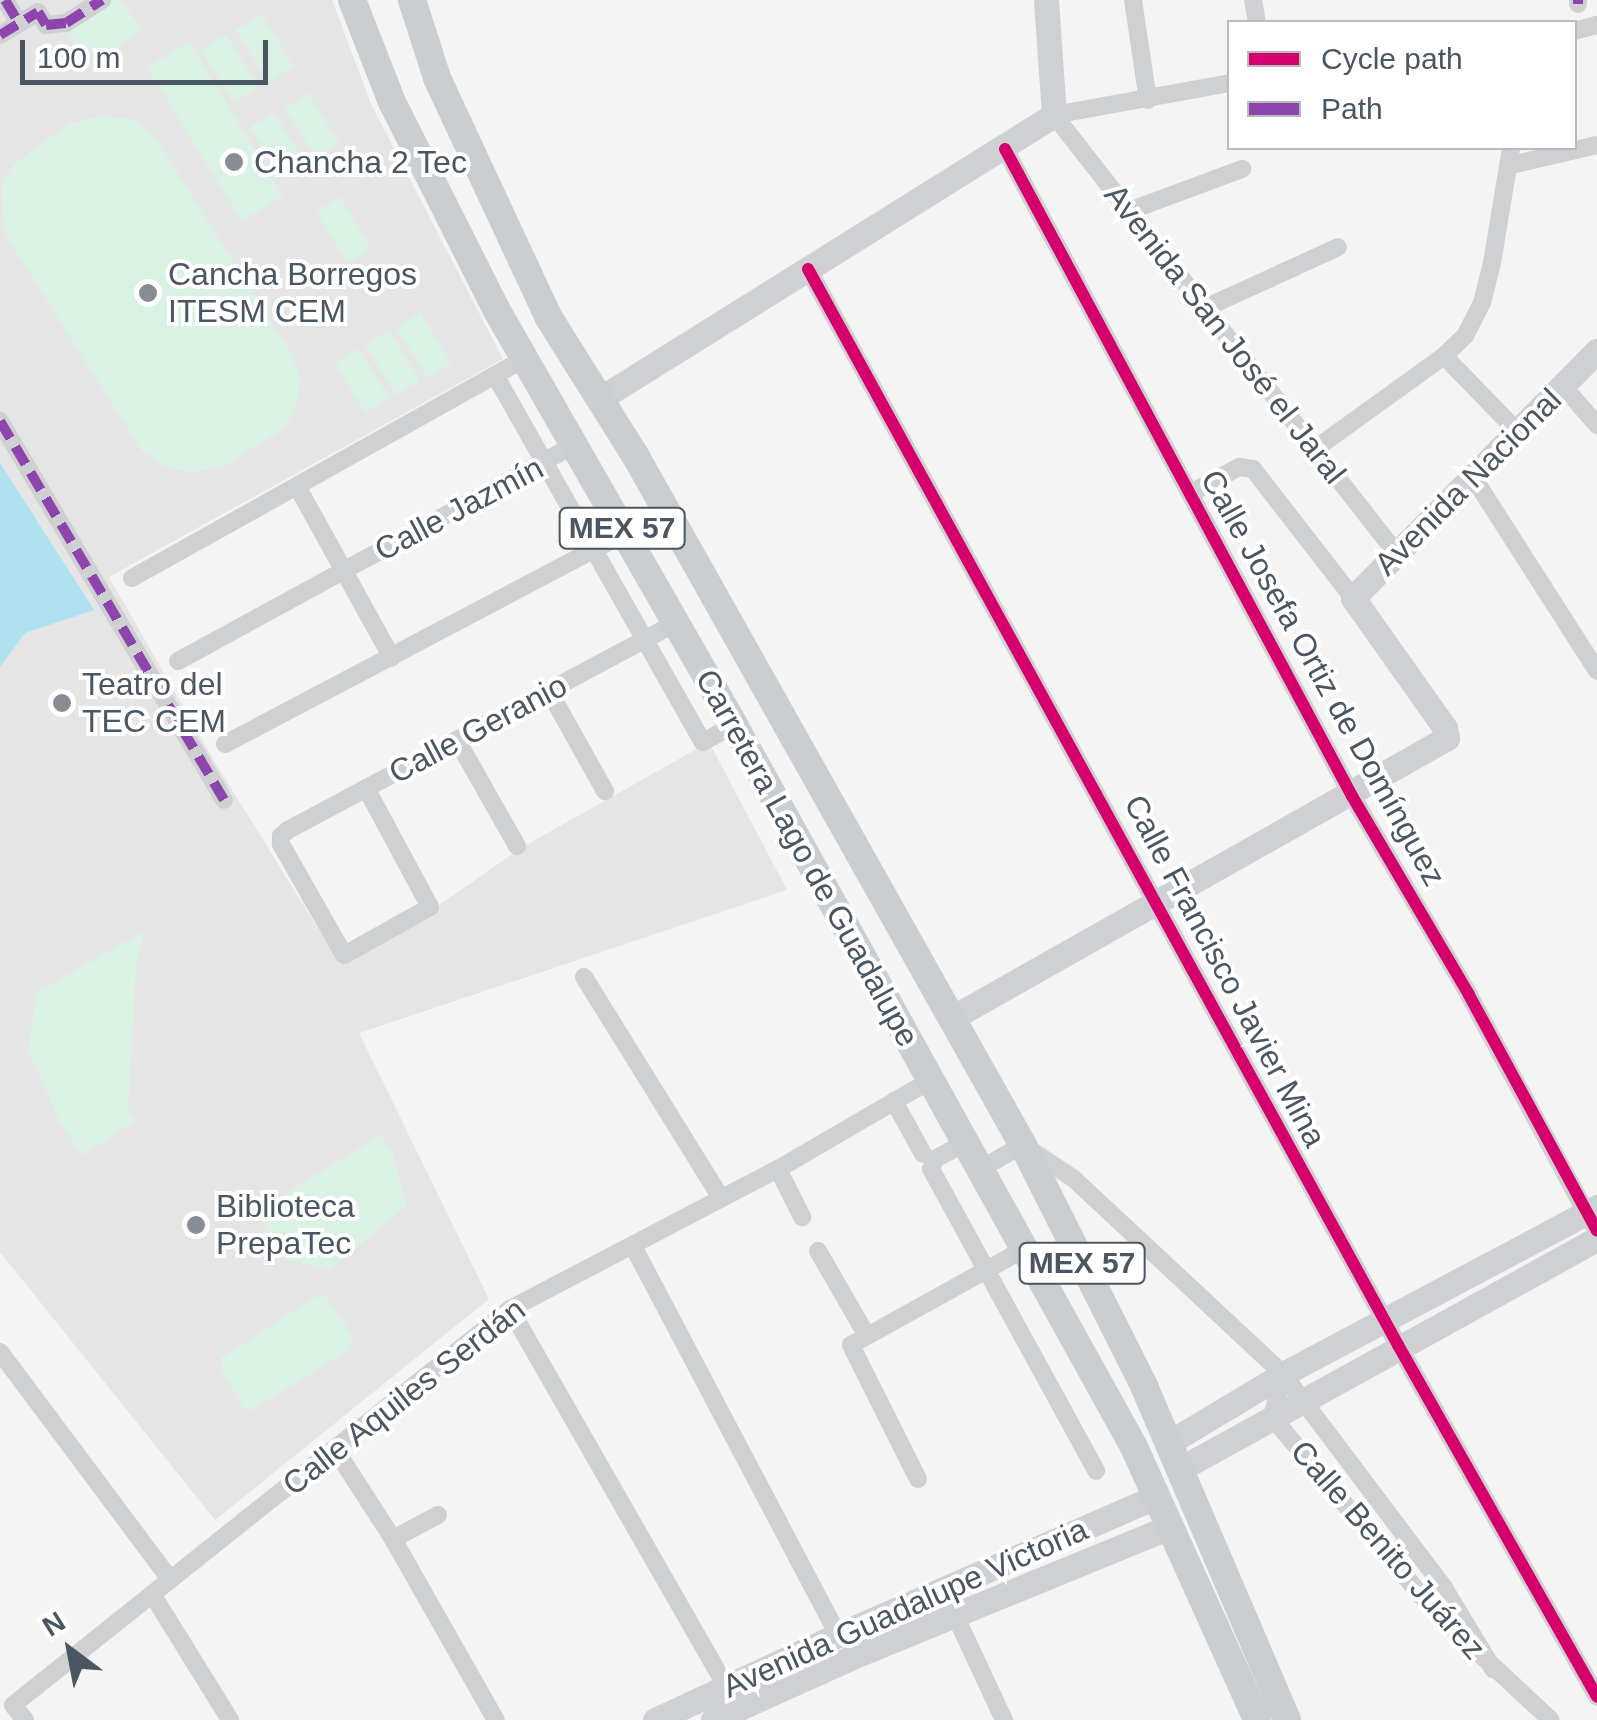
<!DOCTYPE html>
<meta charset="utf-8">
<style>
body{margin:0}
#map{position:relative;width:1597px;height:1720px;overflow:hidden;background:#f4f4f4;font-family:Arial,sans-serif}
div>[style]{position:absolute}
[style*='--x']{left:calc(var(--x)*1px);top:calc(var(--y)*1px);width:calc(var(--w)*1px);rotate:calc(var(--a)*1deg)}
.education>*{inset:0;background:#e6e5e6}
.green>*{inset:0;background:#d9f2e3}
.water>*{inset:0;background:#aee2f0}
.street>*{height:18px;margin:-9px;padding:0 9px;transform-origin:9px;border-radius:9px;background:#ced0d2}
.secondary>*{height:25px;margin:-12.5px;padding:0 12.5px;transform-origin:12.5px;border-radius:12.5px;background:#ced0d4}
.primary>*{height:28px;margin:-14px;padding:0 14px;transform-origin:14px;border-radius:14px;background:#caced1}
.quiet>*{height:10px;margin-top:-5px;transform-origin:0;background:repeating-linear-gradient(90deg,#8e44ad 0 20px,transparent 0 30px)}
.cycleway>*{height:12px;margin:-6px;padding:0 6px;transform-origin:6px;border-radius:6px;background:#d6006c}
.dots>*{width:28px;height:28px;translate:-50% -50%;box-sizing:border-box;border:5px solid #fff;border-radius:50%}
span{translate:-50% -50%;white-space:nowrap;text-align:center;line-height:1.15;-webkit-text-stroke:8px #fff;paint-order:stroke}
.shield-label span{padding:2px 8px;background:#fff;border:2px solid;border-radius:8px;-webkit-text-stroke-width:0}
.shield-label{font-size:30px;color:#4a5661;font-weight:700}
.poi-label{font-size:32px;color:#4a5661}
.left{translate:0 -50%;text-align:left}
.street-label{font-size:32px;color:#4a5661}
.legend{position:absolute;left:1227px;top:20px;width:350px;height:130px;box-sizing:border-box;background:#fff;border:2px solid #b7bbc0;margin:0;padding:12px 18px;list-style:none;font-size:30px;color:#4a5661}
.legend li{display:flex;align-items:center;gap:20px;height:50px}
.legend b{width:50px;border:2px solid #b7bbc0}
.north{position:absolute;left:20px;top:1600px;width:100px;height:100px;-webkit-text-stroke:8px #fff;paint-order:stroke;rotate:328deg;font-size:28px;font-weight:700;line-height:40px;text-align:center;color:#4a5661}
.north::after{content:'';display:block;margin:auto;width:35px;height:45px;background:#4a5661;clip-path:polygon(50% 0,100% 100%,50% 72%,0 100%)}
.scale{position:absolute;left:20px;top:40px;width:248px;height:45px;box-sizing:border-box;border:5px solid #4a5661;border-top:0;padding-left:12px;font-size:30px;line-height:35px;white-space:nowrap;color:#4a5661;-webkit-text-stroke:8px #fff;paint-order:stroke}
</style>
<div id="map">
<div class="education">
<i style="clip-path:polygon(0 0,332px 0,371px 104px,503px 359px,109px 577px,216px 764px,340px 964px,433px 909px,521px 848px,709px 742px,787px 890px,359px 1033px,489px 1299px,215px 1520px,0 1252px)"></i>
</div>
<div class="green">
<i style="clip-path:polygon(104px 0,121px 0,142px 31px,110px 51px,79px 50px,64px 25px)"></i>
<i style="clip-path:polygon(262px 15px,293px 67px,268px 83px,236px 30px)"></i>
<i style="clip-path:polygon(226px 35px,259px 87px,234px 103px,201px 50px)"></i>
<i style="clip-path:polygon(189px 42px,283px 196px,242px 221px,147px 67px)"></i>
<i style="clip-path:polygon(308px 93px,339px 143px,316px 158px,285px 108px)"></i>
<i style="clip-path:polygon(274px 113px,305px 164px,282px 178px,250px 127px)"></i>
<i style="clip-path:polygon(100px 116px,130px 119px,153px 134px,292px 355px,300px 379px,296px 406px,285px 428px,223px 467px,190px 472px,164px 466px,142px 451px,4px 232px,1px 188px,15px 163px,69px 124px)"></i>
<i style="clip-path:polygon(340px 197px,371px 249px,347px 263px,316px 212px)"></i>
<i style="clip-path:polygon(420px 313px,451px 363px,428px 378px,396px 328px)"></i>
<i style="clip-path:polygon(389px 331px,420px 381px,396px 395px,365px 345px)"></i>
<i style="clip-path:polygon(359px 349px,389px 398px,365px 412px,335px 363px)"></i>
<i style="clip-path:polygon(145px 931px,136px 963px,128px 1110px,135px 1122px,81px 1155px,59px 1120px,28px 1050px,37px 992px)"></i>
<i style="clip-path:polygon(381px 1135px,392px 1151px,406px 1206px,330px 1270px,285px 1259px,256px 1212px)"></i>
<i style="clip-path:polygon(319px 1295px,326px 1297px,352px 1335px,350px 1349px,252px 1410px,244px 1408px,221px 1369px,221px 1358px)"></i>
</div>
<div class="water">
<i style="clip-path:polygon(0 463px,94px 610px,25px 633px,0 667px)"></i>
</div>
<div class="street">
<i style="--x:5;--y:0;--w:27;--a:59"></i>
<i style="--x:1133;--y:0;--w:101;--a:81.5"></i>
<i style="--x:1253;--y:0;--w:22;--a:80"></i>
<i style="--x:1578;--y:0;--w:4;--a:90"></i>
<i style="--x:1574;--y:31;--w:24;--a:-15"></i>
<i style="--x:0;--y:35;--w:44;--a:-31.2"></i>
<i style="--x:38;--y:12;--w:15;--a:58"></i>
<i style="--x:46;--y:25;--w:20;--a:-6"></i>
<i style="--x:66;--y:23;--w:43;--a:-32.6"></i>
<i style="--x:1230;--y:83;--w:179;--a:169.7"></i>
<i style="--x:1054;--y:115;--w:557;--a:52"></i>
<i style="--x:1005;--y:149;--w:734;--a:61.79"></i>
<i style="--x:1352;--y:796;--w:231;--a:59.5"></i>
<i style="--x:1469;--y:995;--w:259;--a:61.7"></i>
<i style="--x:1511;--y:165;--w:88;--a:-13.1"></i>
<i style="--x:1129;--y:211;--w:121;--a:-20.4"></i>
<i style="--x:808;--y:269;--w:1227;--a:61.26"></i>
<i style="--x:1398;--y:1345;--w:404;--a:60.5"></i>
<i style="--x:1205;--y:308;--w:146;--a:-24.6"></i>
<i style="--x:1444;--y:356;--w:106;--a:45.8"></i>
<i style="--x:495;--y:375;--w:422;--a:60.5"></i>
<i style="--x:703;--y:742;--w:35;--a:-29"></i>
<i style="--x:1563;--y:386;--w:52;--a:48.9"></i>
<i style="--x:0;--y:421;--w:440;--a:59.4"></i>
<i style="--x:1315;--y:449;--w:159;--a:-35.8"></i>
<i style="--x:1444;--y:356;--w:29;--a:-44"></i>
<i style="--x:1465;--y:336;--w:37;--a:-63"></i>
<i style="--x:1482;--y:303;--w:41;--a:-76"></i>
<i style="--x:1492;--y:263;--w:117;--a:-80.6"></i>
<i style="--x:1473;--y:477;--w:230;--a:57.4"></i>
<i style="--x:297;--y:486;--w:196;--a:61.1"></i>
<i style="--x:1191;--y:493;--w:55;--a:-28.4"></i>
<i style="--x:1239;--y:467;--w:14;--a:8"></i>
<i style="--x:1253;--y:469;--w:163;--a:52.2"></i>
<i style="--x:132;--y:578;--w:449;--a:-29.2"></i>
<i style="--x:178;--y:661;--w:451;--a:-28.6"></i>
<i style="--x:549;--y:691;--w:115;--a:60.8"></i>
<i style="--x:457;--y:740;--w:122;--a:60.5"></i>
<i style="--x:225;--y:744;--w:452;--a:-27.8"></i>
<i style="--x:366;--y:788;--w:135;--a:61.7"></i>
<i style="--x:430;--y:907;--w:98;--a:150.8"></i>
<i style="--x:344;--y:955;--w:128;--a:-119.6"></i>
<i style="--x:281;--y:844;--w:8;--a:-90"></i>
<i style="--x:281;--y:836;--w:9;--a:-41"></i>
<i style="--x:288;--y:830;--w:439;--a:-28.1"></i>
<i style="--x:584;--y:977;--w:260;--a:58.2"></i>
<i style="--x:894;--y:1101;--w:60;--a:61.3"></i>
<i style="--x:965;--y:1143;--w:34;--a:152"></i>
<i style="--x:935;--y:1159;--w:11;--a:112"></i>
<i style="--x:931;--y:1169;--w:344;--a:61.3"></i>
<i style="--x:778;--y:1169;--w:54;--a:63.4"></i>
<i style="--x:980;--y:1169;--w:49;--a:-29.2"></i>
<i style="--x:1023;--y:1145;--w:61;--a:33.7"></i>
<i style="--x:1074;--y:1179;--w:286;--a:43"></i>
<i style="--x:1283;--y:1374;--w:268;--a:53"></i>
<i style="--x:1444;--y:1588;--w:95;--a:58.8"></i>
<i style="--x:633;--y:1246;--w:440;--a:62.2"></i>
<i style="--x:818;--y:1251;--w:96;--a:60"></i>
<i style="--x:510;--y:1309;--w:434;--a:60.2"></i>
<i style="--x:0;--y:1352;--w:284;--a:53.2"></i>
<i style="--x:1283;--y:1374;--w:44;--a:104.3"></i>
<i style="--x:1272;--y:1417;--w:254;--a:50.1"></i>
<i style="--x:1435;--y:1612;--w:158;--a:43"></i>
<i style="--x:335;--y:1449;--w:107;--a:57.2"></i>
<i style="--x:393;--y:1539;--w:208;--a:60.4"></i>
<i style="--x:918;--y:1479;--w:150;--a:-116.6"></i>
<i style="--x:851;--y:1345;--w:198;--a:-29"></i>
<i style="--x:393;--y:1539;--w:51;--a:-28.1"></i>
<i style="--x:152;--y:1594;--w:148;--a:58.2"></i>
<i style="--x:955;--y:1615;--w:116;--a:65"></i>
<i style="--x:25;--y:1720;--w:19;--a:-129"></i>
<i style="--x:13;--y:1705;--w:635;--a:-38.55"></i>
<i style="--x:510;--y:1309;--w:302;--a:-27.6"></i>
<i style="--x:778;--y:1169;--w:177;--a:-30.2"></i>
</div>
<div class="secondary">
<i style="--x:601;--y:398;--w:534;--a:-31.99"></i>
<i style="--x:1054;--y:115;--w:115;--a:-94"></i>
<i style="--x:950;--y:1019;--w:571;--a:-29.48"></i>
<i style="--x:1447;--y:738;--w:10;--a:-101"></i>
<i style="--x:1445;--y:728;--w:159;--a:-125.3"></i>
<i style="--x:1353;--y:598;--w:347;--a:-45.4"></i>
<i style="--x:1170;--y:1442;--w:132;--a:-31"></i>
<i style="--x:1283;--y:1374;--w:356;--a:-28"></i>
<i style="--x:1180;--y:1469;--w:476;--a:-28.9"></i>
<i style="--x:655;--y:1720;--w:202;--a:-24.9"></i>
<i style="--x:838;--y:1635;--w:347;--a:-23.5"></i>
<i style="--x:713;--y:1720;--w:150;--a:-24.3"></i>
<i style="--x:850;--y:1658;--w:346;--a:-22.3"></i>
</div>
<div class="primary">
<i style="--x:352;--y:0;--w:110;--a:68.6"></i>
<i style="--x:392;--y:102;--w:232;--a:63.3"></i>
<i style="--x:496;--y:309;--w:479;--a:60.2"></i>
<i style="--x:734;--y:725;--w:825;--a:61.01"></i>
<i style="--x:1134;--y:1447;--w:299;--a:65.7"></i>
<i style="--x:412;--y:0;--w:82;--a:72.2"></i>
<i style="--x:437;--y:78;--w:265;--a:65"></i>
<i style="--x:549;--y:318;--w:162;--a:57.9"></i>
<i style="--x:635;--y:455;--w:792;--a:60.65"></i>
<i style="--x:1023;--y:1145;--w:270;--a:63.3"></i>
<i style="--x:1144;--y:1386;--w:363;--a:66.8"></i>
</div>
<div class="quiet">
<i style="--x:5;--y:0;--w:27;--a:59"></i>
<i style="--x:1578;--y:0;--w:4;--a:90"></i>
<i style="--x:0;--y:35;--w:44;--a:-31.2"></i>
<i style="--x:38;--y:12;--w:15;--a:58"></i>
<i style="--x:46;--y:25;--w:20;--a:-6"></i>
<i style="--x:66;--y:23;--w:43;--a:-32.6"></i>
<i style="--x:0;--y:421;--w:440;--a:59.4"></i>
</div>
<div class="cycleway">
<i style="--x:1005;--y:149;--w:734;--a:61.79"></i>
<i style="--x:1352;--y:796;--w:231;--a:59.5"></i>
<i style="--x:1469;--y:995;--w:268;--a:61.5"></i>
<i style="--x:808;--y:269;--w:1227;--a:61.26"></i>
<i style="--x:1398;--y:1345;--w:404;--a:60.5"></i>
</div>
<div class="dots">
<i style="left:234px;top:162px;background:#868d94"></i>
<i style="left:148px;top:293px;background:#868d94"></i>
<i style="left:62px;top:703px;background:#868d94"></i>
<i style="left:196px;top:1225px;background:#868d94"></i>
</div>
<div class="shield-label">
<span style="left:622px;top:528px">MEX 57</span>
<span style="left:1082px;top:1263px">MEX 57</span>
</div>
<div class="poi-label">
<span class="left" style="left:254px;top:162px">Chancha 2 Tec</span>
<span class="left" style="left:168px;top:293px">Cancha Borregos<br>ITESM CEM</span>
<span class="left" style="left:82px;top:703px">Teatro del<br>TEC CEM</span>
<span class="left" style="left:216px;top:1225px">Biblioteca<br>PrepaTec</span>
</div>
<div class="street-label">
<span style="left:1225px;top:334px;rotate:52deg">Avenida San José el Jaral</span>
<span style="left:1468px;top:482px;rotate:-45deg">Avenida Nacional</span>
<span style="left:459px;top:509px;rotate:-28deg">Calle Jazmín</span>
<span style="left:1323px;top:678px;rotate:61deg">Calle Josefa Ortiz de Domínguez</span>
<span style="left:478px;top:729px;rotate:-28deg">Calle Geranio</span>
<span style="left:807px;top:858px;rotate:61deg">Carretera Lago de Guadalupe</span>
<span style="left:1225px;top:971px;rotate:62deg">Calle Francisco Javier Mina</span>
<span style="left:404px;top:1397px;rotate:-38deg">Calle Aquiles Serdán</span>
<span style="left:1388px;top:1550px;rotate:49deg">Calle Benito Juárez</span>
<span style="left:905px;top:1608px;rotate:-24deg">Avenida Guadalupe Victoria</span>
</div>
<ul class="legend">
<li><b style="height:12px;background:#d6006c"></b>Cycle path</li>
<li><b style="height:12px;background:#8e44ad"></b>Path</li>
</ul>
<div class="north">N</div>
<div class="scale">100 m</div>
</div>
